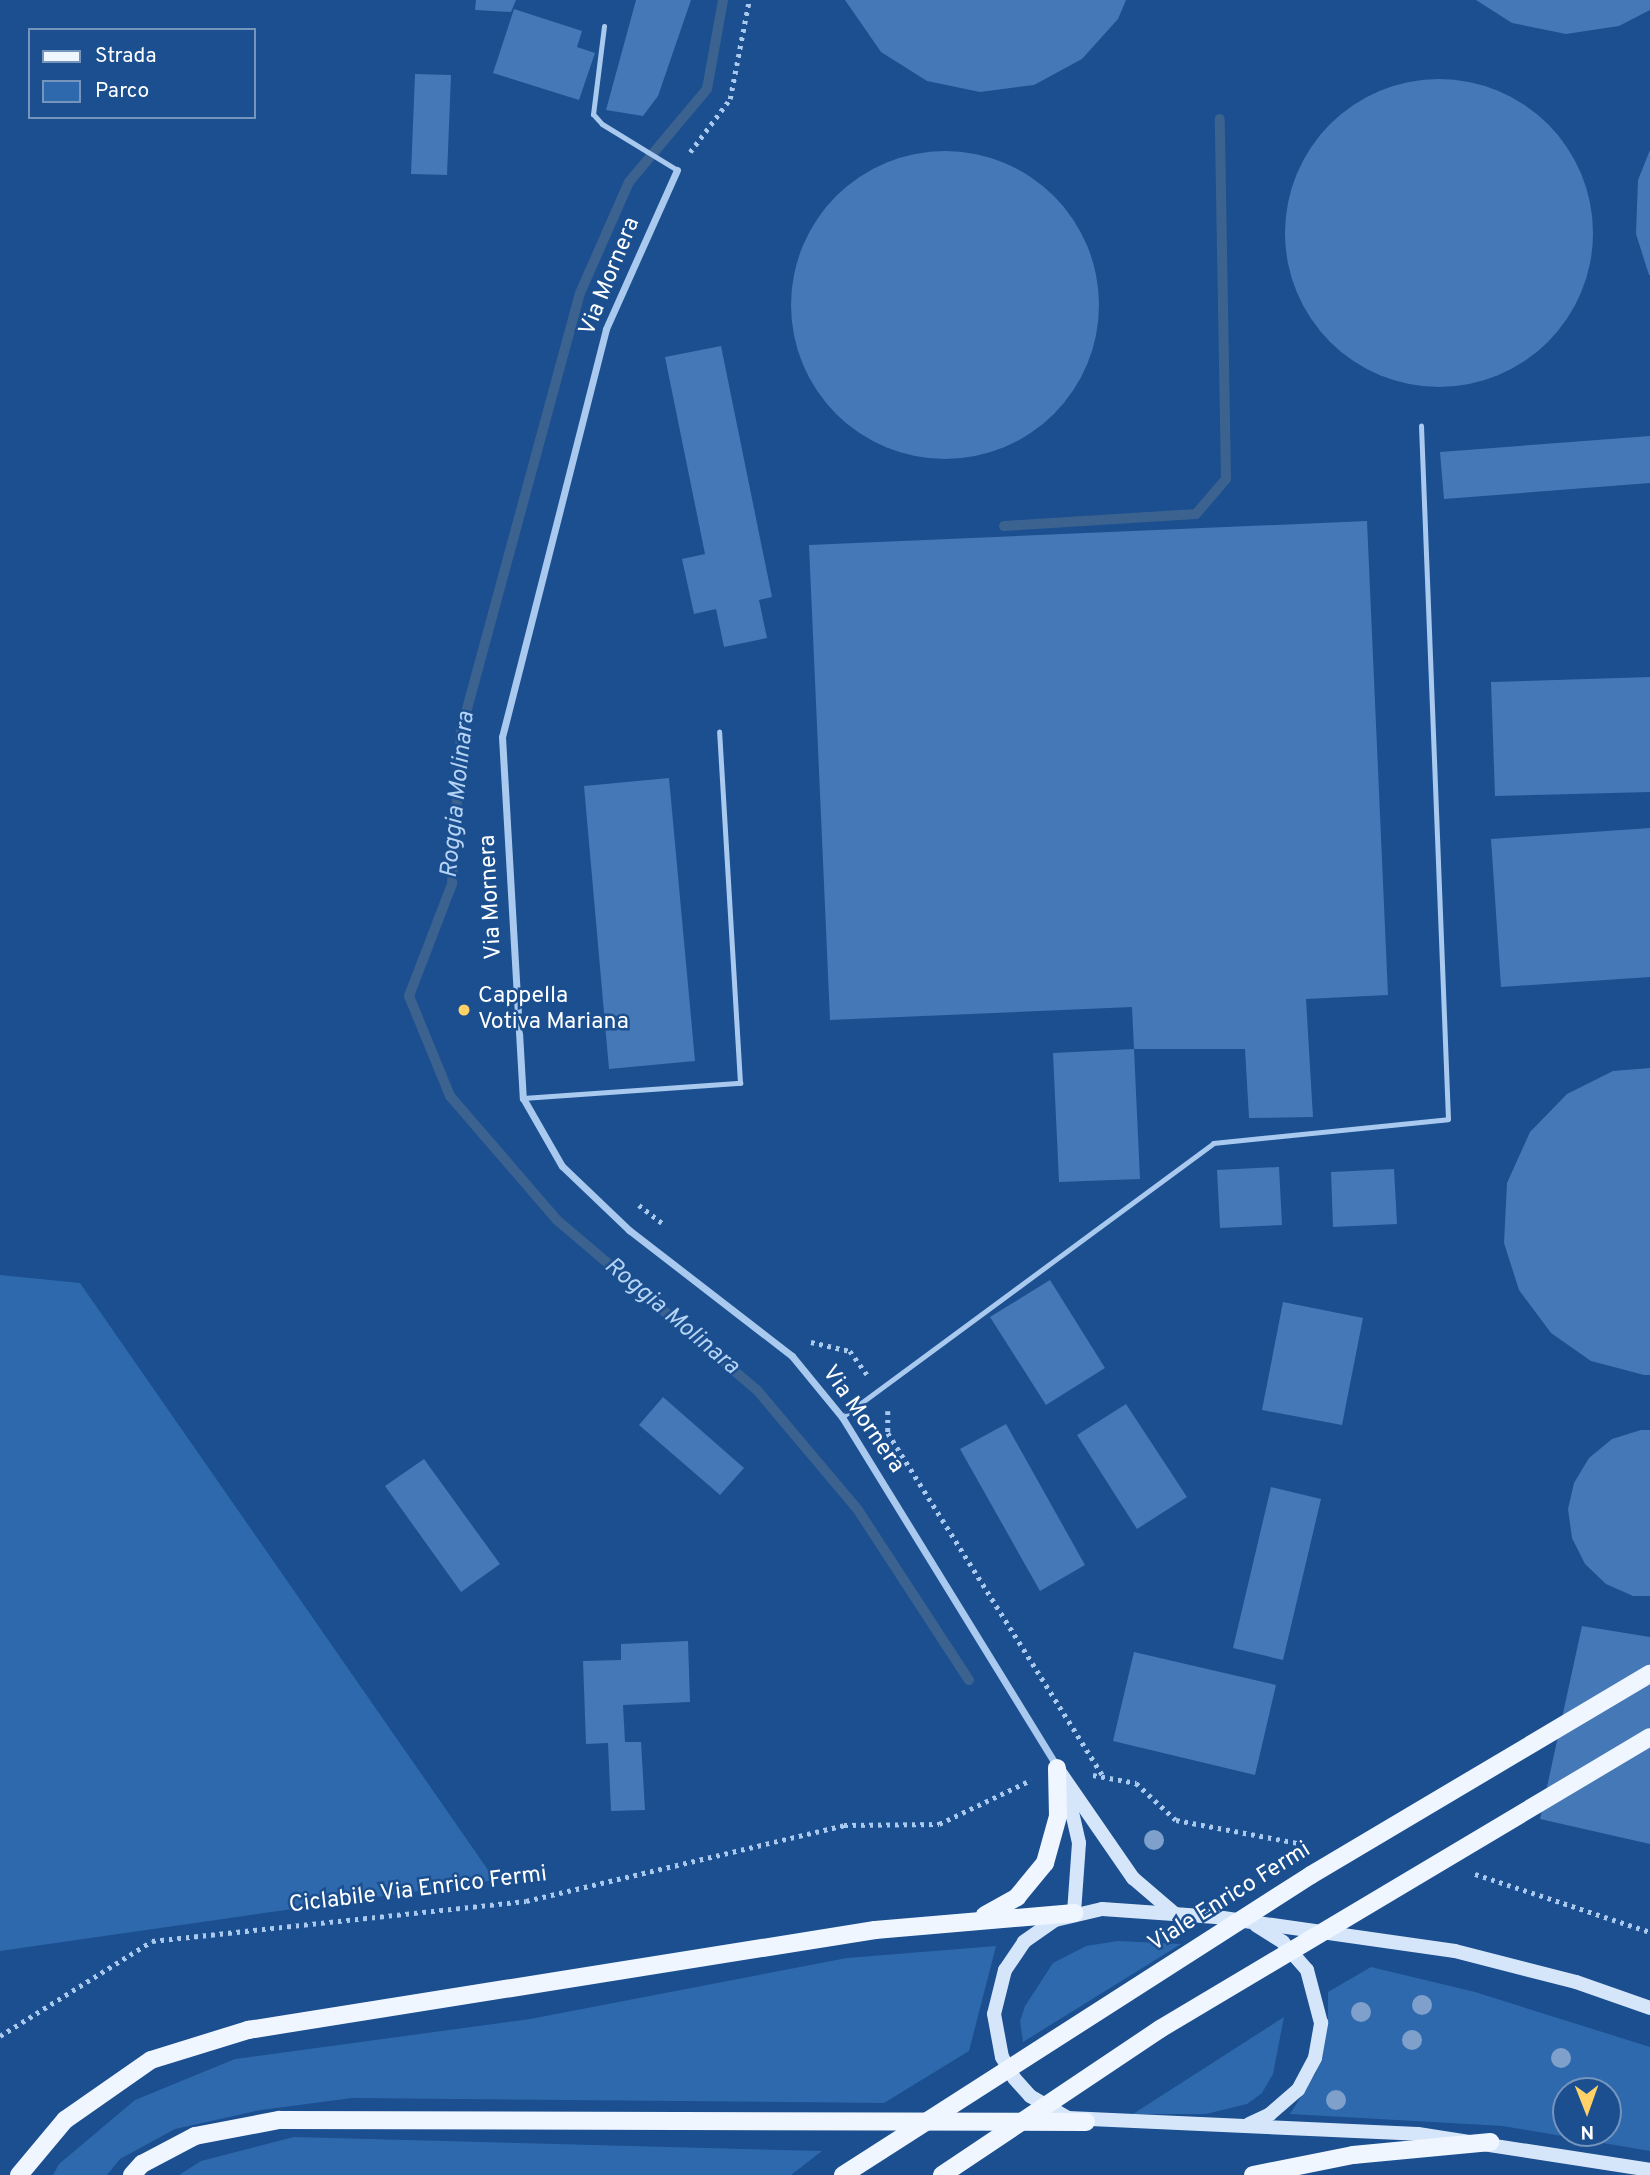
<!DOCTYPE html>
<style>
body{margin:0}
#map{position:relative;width:1650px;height:2175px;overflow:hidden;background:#1b4f8f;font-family:Overpass,sans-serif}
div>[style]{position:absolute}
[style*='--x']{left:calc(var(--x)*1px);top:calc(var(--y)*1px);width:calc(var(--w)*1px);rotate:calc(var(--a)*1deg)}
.green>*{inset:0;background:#2e69ad}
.stream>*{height:10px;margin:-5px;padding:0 5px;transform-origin:5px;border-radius:5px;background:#3c6290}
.building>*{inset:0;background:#4478b7}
.round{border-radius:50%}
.path>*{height:4.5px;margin-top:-2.25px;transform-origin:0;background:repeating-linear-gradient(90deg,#a9c9ee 0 3.5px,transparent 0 8.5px)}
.lane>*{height:5px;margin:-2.5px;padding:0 2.5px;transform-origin:2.5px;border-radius:2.5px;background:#a9c9ee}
.street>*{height:7px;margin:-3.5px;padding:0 3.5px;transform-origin:3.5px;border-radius:3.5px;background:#a9c9ee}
.secondary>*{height:14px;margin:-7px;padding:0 7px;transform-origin:7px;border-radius:7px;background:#d6e6fa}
.primary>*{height:18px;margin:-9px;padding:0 9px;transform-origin:9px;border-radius:9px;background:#f0f6ff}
.primary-bridge>*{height:18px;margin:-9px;padding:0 9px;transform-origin:9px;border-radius:9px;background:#f0f6ff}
.trees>*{width:20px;height:20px;margin:-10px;border-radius:50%;background:#7ea0ca}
.dots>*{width:19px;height:19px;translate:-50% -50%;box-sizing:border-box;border:4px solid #1b4f8f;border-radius:50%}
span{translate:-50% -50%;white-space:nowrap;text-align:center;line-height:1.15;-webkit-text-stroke:5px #1b4f8f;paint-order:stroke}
.street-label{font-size:23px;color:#fff}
.poi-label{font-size:23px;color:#fff}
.left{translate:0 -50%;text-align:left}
.water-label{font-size:24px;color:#b5d3f5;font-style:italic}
.legend{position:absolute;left:28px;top:28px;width:228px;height:91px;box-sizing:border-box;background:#1b4f8f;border:2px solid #7695bc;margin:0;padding:9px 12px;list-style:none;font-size:21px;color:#fff}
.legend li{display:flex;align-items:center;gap:14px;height:35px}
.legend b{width:35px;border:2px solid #7695bc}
.north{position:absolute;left:1552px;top:2077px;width:70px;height:70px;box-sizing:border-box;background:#1b4f8f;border:2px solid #7695bc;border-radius:50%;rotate:179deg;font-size:19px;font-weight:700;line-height:28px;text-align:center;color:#fff}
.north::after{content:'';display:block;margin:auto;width:24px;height:32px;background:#ffd166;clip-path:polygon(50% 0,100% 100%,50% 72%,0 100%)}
</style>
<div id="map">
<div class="green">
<i style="clip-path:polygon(0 1275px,80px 1283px,495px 1880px,0 1951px)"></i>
<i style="clip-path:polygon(1118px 1941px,1181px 1944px,1023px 2042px,1020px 2021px,1025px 2006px,1053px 1963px,1086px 1946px)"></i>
<i style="clip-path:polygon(996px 1946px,969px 2051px,884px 2103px,352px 2098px,261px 2110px,175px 2129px,120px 2159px,107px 2175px,53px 2175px,59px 2164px,135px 2100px,235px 2059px,530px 2019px,847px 1958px)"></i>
<i style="clip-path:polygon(evenodd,1371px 1967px,1475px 1992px,1650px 2047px,1650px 2151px,1503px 2126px,1290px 2114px,1316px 2073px,1328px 2023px,1328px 1992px,1371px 1967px,1566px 2091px,1608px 2091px,1608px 2133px,1566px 2133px,1566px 2091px)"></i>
<i style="clip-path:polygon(1284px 2017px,1273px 2074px,1262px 2093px,1247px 2104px,1206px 2114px,1133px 2114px)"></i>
<i style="clip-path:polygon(294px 2137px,822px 2151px,791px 2175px,179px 2175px,201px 2161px)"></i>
</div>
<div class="stream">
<i style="--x:723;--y:0;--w:90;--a:100.2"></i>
<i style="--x:707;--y:89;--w:121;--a:130"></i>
<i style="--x:629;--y:182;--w:121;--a:113.8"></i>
<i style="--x:580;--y:293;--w:455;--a:105.2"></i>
<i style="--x:461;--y:732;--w:152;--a:93.4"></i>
<i style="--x:452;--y:884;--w:120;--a:111"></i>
<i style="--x:409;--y:996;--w:108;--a:67.7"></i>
<i style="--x:450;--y:1096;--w:164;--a:49.2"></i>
<i style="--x:557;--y:1220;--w:262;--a:40.4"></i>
<i style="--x:757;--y:1390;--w:157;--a:49.9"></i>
<i style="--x:858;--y:1510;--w:203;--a:56.9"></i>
<i style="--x:1004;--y:526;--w:192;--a:-3.6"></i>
<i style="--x:1196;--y:514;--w:46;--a:-49.4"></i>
<i style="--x:1226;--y:479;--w:360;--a:-91"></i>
</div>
<div class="building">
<i style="clip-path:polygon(476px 0,516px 0,511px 12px,475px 10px)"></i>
<i style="clip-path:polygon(636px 0,691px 0,658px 96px,643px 116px,606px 110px)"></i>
<i style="clip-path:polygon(845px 0,1126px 0,1118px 19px,1082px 59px,1034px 85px,980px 92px,927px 81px,881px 52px)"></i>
<i style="clip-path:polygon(1476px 0,1650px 0,1650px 10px,1619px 26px,1566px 34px,1512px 23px)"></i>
<i style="clip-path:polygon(514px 9px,582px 31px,577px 47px,595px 53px,579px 100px,493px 73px)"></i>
<i style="clip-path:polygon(415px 74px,451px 75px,447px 175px,411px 174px)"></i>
<i class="round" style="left:1285px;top:79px;width:308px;height:308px"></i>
<i style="clip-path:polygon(1650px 150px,1650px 275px,1649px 275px,1636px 234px,1638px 180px)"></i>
<i class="round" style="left:791px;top:151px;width:308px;height:308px"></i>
<i style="clip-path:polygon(721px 346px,772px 597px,759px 600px,767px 638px,724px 647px,716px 609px,694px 614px,682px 559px,705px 554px,665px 357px)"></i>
<i style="clip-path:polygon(1650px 436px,1650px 483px,1444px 499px,1440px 452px)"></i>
<i style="clip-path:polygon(1367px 521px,1388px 995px,1306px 999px,1313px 1117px,1249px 1118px,1245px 1049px,1134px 1049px,1132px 1007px,830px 1020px,809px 545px)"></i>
<i style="clip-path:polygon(1650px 677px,1650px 792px,1495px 796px,1491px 682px)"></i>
<i style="clip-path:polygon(669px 778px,695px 1061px,609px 1069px,584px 786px)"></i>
<i style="clip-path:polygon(1650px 828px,1650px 977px,1501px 987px,1491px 839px)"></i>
<i style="clip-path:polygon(1134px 1049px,1140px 1179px,1059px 1182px,1053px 1053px)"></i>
<i style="clip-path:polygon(1650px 1068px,1650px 1375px,1644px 1375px,1591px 1361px,1551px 1333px,1519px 1290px,1504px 1243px,1507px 1183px,1530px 1132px,1567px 1094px,1613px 1071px)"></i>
<i style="clip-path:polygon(1279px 1167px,1282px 1225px,1220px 1228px,1217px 1170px)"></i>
<i style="clip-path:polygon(1394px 1169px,1397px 1224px,1333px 1227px,1331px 1172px)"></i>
<i style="clip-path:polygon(1050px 1280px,1105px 1368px,1046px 1405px,990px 1317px)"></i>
<i style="clip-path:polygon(1283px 1302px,1363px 1318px,1342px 1425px,1262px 1410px)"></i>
<i style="clip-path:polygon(663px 1397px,744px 1468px,720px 1495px,639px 1425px)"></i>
<i style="clip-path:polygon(1126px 1404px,1187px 1497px,1137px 1529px,1077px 1435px)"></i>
<i style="clip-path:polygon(1006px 1424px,1085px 1565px,1040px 1591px,960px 1449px)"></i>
<i style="clip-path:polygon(1641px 1430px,1650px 1430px,1650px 1596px,1633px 1596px,1606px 1584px,1585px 1564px,1572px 1538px,1568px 1509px,1574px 1483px,1589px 1458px,1612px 1439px)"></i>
<i style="clip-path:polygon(424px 1459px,500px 1564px,461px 1592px,385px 1486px)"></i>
<i style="clip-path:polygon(1271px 1487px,1321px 1499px,1283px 1660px,1233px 1648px)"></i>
<i style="clip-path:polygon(1582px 1626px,1650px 1637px,1650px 1844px,1540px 1819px)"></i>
<i style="clip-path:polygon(688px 1641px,690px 1702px,623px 1705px,625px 1742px,641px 1742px,645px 1810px,611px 1811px,608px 1743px,586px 1744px,583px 1661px,621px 1660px,621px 1644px)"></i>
<i style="clip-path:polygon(1134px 1652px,1276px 1685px,1255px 1775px,1113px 1741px)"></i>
</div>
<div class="path">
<i style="--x:690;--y:152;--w:66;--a:-53"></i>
<i style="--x:730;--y:99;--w:101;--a:-79.1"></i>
<i style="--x:639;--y:1205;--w:29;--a:38"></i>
<i style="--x:811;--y:1342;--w:40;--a:13"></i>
<i style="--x:850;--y:1351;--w:29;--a:54"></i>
<i style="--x:888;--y:1411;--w:22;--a:90"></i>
<i style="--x:888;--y:1433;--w:406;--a:57.9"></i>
<i style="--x:1093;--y:1775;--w:44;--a:10.5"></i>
<i style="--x:1136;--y:1783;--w:54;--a:42.8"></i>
<i style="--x:1176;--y:1820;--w:134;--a:10.7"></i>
<i style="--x:1475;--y:1874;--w:184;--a:18.3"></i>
<i style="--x:0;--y:2036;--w:179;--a:-32"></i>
<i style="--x:152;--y:1941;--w:376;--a:-6.1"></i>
<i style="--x:526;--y:1901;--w:327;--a:-13.4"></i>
<i style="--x:844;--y:1825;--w:95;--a:-0.6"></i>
<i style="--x:939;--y:1824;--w:102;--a:-25.6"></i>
</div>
<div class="lane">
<i style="--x:604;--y:26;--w:89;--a:97.1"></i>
<i style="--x:593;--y:114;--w:13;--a:48"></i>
<i style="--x:602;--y:124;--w:88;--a:31.5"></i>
<i style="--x:523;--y:1098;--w:218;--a:-4"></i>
<i style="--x:740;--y:1083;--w:352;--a:-93.4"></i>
<i style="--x:842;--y:1417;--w:461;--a:-36.4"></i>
<i style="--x:1213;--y:1143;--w:236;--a:-5.8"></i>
<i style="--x:1448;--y:1119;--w:694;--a:-92.23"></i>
</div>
<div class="street">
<i style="--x:677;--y:170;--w:174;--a:114.1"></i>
<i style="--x:606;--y:329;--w:421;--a:104.3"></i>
<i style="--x:502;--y:737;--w:362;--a:86.7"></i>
<i style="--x:523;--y:1098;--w:78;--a:60.2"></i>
<i style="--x:562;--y:1166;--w:93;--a:43.7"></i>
<i style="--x:629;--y:1230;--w:206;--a:37.7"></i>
<i style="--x:792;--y:1356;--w:79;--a:50.7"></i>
<i style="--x:842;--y:1417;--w:411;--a:58.4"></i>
</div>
<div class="secondary">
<i style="--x:1057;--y:1768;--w:134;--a:55.4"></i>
<i style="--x:1133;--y:1878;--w:55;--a:40.6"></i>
<i style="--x:1067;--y:1790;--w:54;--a:77.2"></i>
<i style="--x:1079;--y:1843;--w:70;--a:94.1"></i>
<i style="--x:1650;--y:2008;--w:78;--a:-160.6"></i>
<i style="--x:1576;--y:1982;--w:125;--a:-165.6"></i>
<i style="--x:1455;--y:1951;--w:241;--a:-171.9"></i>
<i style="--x:1216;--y:1917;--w:114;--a:-176"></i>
<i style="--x:1102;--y:1909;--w:48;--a:166.8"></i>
<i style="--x:1055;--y:1920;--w:38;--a:145"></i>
<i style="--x:1024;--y:1942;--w:34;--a:124"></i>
<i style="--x:1005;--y:1970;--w:45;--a:104"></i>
<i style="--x:994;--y:2014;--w:44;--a:79.5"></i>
<i style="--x:1002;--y:2057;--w:24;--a:60"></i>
<i style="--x:1014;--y:2078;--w:24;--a:48"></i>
<i style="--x:1030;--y:2096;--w:44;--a:30.1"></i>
<i style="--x:1068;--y:2118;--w:350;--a:2.6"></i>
<i style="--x:1418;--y:2134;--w:235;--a:8.8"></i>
<i style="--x:1249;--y:2124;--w:23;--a:-25"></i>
<i style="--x:1270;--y:2114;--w:37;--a:-41"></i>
<i style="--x:1298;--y:2090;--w:36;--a:-62"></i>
<i style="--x:1315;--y:2058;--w:36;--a:-80"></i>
<i style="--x:1321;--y:2023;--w:55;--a:-104.8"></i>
<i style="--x:1307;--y:1970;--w:37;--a:-131"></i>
<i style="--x:1283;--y:1942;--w:32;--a:-148"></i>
</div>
<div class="primary">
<i style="--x:985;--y:1915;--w:37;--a:-29"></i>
<i style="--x:1017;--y:1897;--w:44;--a:-50.5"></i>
<i style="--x:1045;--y:1863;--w:49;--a:-74.5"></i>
<i style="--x:1058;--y:1816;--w:48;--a:-91.2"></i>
<i style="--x:19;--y:2175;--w:72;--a:-50.1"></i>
<i style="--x:65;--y:2120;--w:105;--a:-34.9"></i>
<i style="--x:151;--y:2060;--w:102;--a:-17.2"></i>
<i style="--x:248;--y:2030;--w:635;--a:-9.06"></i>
<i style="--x:875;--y:1930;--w:200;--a:-4.9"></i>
<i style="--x:132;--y:2175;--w:15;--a:-48"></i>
<i style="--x:142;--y:2164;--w:60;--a:-27.8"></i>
<i style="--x:195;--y:2136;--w:86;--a:-10.8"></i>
<i style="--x:279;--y:2120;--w:807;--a:0.14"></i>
<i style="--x:1253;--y:2175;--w:102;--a:-11.3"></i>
<i style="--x:1353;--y:2155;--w:138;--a:-5.4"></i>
</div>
<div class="primary-bridge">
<i style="--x:843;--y:2175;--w:556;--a:-32.66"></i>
<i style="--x:1311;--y:1875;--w:394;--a:-30.7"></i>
<i style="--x:942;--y:2175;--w:262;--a:-33.8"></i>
<i style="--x:1160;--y:2029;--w:570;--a:-30.79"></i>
</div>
<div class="trees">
<i style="left:1154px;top:1840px"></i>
<i style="left:1422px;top:2005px"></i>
<i style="left:1361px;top:2012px"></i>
<i style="left:1412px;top:2040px"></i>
<i style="left:1561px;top:2058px"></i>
<i style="left:1336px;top:2100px"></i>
</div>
<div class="dots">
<i style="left:464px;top:1010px;background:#ffd166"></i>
</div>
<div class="street-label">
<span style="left:611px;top:277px;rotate:-68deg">Via Mornera</span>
<span style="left:492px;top:897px;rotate:-93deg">Via Mornera</span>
<span style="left:862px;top:1420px;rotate:55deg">Via Mornera</span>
<span style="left:418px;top:1891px;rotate:-7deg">Ciclabile Via Enrico Fermi</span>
<span style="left:1230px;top:1898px;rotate:-32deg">Viale Enrico Fermi</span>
</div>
<div class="poi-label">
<span class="left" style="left:478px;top:1010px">Cappella<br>Votiva Mariana</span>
</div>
<div class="water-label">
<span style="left:459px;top:795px;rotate:-84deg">Roggia Molinara</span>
<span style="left:671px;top:1317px;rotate:40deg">Roggia Molinara</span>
</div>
<ul class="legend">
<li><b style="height:9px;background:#f0f6ff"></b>Strada</li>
<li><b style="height:19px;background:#2e69ad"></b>Parco</li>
</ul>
<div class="north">N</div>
</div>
